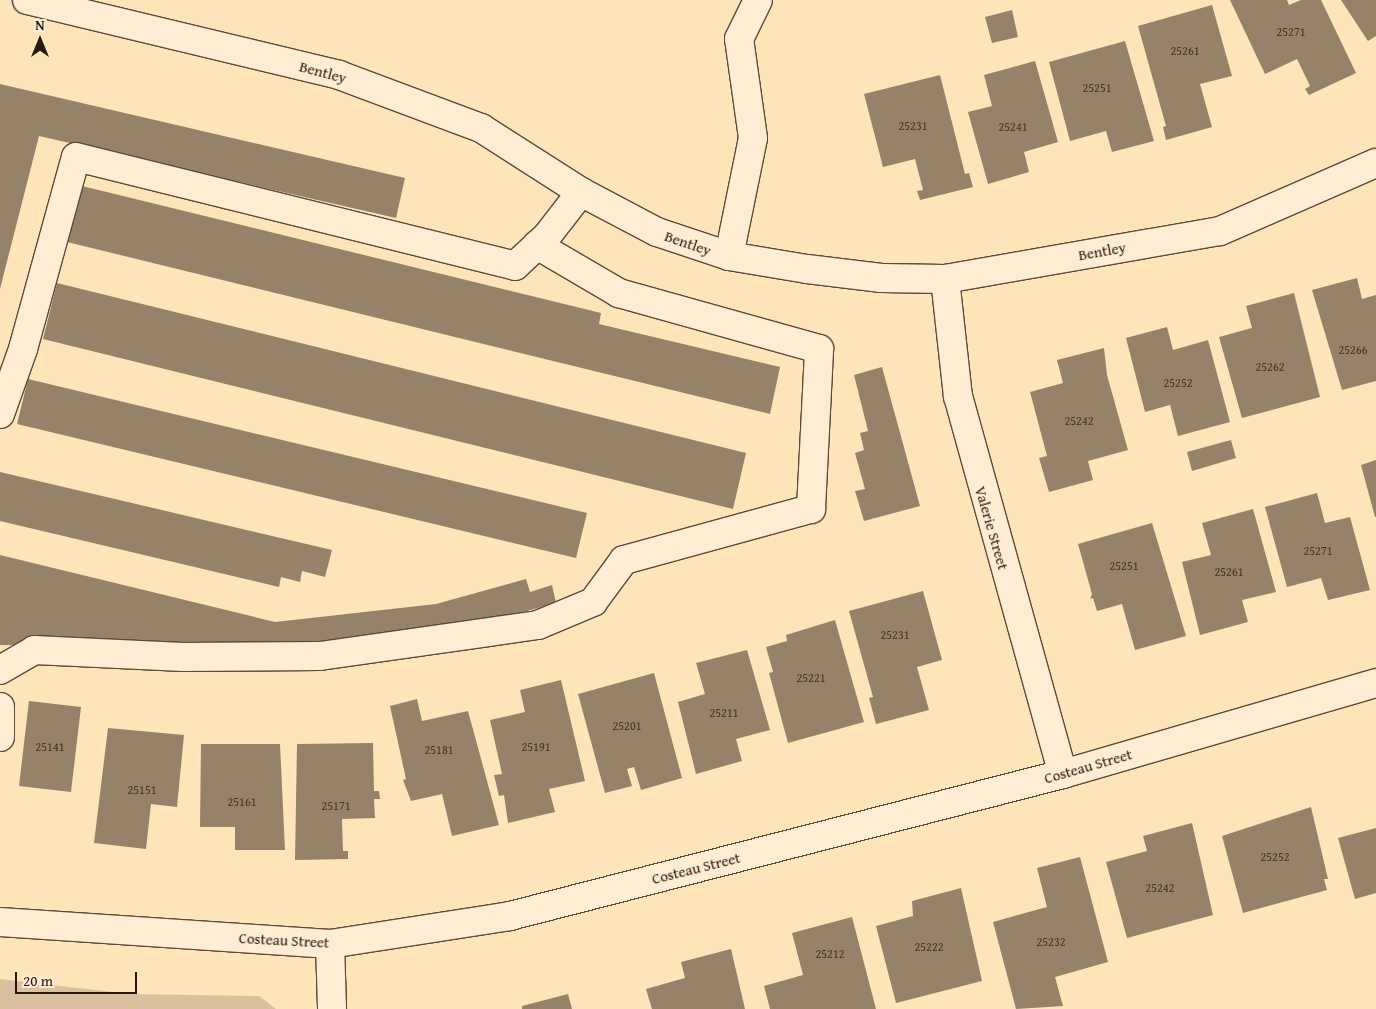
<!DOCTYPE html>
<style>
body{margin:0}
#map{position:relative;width:1376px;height:1009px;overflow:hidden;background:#fde4b9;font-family:"Gentium Book Plus",serif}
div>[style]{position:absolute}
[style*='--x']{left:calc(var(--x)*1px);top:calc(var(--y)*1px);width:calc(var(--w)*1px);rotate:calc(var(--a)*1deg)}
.green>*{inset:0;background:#d8c19c}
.building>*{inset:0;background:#968268}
.roads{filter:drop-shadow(1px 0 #5c4a3b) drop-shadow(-1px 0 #5c4a3b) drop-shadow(0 1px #5c4a3b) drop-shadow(0 -1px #5c4a3b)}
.minor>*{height:28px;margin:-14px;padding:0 14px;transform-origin:14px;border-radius:14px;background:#feedd2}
span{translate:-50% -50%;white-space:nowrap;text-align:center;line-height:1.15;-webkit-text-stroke:5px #feedd2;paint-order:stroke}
.number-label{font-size:12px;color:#423227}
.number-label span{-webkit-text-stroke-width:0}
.street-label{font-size:15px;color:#261711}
.north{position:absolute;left:15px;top:15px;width:50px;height:50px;-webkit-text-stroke:4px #feedd2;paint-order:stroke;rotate:0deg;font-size:14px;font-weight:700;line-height:20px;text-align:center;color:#261711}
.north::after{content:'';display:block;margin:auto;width:18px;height:22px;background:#261711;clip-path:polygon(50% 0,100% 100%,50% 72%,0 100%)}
.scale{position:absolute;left:15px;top:972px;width:122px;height:22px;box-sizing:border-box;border:2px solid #261711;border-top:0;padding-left:6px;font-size:15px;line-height:18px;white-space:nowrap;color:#261711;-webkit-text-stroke:4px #feedd2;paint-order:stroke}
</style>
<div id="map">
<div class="green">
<i style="clip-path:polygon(0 979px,130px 994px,259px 996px,276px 1009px,0 1009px)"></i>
</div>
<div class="building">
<i style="clip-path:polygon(1230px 0,1287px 0,1289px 5px,1301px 0,1321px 0,1356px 73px,1309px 95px,1305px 89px,1310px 86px,1297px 59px,1265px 74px)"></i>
<i style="clip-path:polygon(1341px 0,1376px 0,1376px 36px,1368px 41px)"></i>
<i style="clip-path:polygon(1212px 5px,1232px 76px,1200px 84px,1212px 127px,1166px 140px,1163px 127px,1166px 126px,1138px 26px)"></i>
<i style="clip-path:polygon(1012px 10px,1018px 37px,992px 43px,985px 17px)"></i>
<i style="clip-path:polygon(1125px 41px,1154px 141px,1112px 152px,1106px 131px,1070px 141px,1049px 62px)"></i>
<i style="clip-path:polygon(1035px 61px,1058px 142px,1024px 152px,1029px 172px,988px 184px,968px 112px,992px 106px,984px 75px)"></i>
<i style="clip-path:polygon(940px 75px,965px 174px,969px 173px,973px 187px,920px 200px,917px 191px,923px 190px,915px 159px,883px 167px,864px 94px)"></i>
<i style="clip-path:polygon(0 84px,405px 178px,396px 218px,39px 136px,0 289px)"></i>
<i style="clip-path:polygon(78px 185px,601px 313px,599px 324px,780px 367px,770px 414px,63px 241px)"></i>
<i style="clip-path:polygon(1357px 278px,1362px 299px,1376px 295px,1376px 381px,1342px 390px,1312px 290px)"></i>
<i style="clip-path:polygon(57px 283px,746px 453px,733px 509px,43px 339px)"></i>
<i style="clip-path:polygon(1294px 293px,1320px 397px,1242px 418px,1219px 337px,1252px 328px,1246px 306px)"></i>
<i style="clip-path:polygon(1167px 327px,1173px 350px,1208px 340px,1230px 422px,1178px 436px,1170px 405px,1145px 412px,1126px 338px)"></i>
<i style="clip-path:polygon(1104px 348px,1107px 375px,1128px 450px,1088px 461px,1093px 480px,1049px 492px,1039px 458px,1047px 456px,1030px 392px,1063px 383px,1057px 360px)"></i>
<i style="clip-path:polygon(882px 367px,920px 506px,864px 521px,855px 491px,865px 489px,855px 453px,864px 450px,860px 433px,868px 431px,854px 375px)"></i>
<i style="clip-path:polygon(28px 379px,587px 513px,576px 558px,17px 424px)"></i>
<i style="clip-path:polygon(1231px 440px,1236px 458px,1192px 471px,1187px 452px)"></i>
<i style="clip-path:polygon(1376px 460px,1376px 517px,1375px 517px,1361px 465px)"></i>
<i style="clip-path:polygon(0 472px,332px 550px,325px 577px,302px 571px,300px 582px,281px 577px,279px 587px,0 521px)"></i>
<i style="clip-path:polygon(1317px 493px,1325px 523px,1350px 517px,1370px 590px,1328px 600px,1321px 578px,1287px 587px,1265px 507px)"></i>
<i style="clip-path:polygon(1253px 509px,1276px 592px,1242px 600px,1248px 622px,1200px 635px,1182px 562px,1211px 555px,1202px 523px)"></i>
<i style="clip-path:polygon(1152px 523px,1186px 636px,1135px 650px,1122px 604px,1097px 611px,1093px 598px,1090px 599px,1092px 594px,1078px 544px)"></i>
<i style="clip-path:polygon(0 555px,275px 622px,436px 604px,526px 579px,530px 592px,552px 585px,556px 603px,454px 631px,267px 650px,0 645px)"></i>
<i style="clip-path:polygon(923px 591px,942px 660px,917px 667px,929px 710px,876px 724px,869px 698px,873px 697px,849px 611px)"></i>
<i style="clip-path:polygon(835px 620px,864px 722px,788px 743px,769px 673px,773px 672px,766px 647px,787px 641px,786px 635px)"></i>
<i style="clip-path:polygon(747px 650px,770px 730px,736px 739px,742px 761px,696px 774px,678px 702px,705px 694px,696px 663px)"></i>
<i style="clip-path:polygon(654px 673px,682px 778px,641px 790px,634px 767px,627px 769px,632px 786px,605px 793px,578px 694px)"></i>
<i style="clip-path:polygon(561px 680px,585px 781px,549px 789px,555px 812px,508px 823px,504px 795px,499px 796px,494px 775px,502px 774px,490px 720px,525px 712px,520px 690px)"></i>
<i style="clip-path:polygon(417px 699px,422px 721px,468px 711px,499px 825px,452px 836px,442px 794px,411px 801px,403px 780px,406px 779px,390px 706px)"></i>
<i style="clip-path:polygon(29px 701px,81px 707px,71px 792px,19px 786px)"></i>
<i style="clip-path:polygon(108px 728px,184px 735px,177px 807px,151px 804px,146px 849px,94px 843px)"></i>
<i style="clip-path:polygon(373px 743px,374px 791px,379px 791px,380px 799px,374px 799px,375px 818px,342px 819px,343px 851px,348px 851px,348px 859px,295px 860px,297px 744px)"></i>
<i style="clip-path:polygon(201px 744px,280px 744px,285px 850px,235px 850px,235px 827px,200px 827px)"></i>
<i style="clip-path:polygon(1311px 807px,1328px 879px,1324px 879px,1327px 890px,1243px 913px,1222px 836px)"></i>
<i style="clip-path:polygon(1192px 823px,1213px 915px,1127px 938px,1106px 862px,1147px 851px,1143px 836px)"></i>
<i style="clip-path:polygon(1376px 828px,1376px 893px,1355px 899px,1338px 838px)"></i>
<i style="clip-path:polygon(1080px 857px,1108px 962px,1055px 977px,1063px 1006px,1016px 1009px,993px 922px,1047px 907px,1037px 868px)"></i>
<i style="clip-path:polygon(961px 888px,982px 981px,896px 1003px,876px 926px,913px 916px,912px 901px)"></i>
<i style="clip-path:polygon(852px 917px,876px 1009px,770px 1009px,764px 986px,803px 975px,792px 933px)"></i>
<i style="clip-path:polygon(731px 949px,745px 1009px,652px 1009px,646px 989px,685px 978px,681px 962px)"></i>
<i style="clip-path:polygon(568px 994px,572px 1009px,522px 1009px,522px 1006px)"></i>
</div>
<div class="roads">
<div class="minor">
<i style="--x:27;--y:0;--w:321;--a:13.5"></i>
<i style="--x:339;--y:75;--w:152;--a:20.5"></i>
<i style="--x:481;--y:128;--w:119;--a:32.6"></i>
<i style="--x:581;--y:192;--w:86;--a:27.8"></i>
<i style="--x:657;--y:232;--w:76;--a:18.4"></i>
<i style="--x:729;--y:256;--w:79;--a:9.5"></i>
<i style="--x:807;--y:269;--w:75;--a:6.9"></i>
<i style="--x:881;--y:278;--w:64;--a:0.9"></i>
<i style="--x:945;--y:279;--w:279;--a:-9.9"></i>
<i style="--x:1220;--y:231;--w:170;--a:-23.6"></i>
<i style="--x:729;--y:256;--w:120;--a:-78.5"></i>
<i style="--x:753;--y:138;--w:100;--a:-98"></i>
<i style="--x:739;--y:39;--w:43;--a:-64"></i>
<i style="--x:945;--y:279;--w:118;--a:83.7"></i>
<i style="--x:958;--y:396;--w:392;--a:74.5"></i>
<i style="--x:0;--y:414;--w:69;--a:-70.5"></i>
<i style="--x:23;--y:349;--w:199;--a:-74.6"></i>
<i style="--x:76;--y:157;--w:452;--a:13.9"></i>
<i style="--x:515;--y:266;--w:44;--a:-43.2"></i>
<i style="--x:547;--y:236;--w:56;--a:-52.3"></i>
<i style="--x:0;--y:670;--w:39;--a:-30"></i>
<i style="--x:34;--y:650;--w:149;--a:2.7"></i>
<i style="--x:183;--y:657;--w:137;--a:-0.4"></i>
<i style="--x:320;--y:656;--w:220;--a:-8.1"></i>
<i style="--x:538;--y:625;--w:60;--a:-22.7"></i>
<i style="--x:593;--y:602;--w:52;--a:-53.6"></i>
<i style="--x:624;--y:560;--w:194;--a:-15.3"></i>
<i style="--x:811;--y:509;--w:160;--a:-87.1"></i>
<i style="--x:819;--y:349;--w:208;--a:-164.4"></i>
<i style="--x:619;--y:293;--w:95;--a:-149.7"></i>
<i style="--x:0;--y:707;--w:30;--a:90"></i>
<i style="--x:0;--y:922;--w:331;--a:3.8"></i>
<i style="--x:330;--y:944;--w:182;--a:-8.8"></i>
<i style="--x:510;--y:916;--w:571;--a:-14.4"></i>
<i style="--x:1063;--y:774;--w:326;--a:-16.2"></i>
<i style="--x:330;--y:944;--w:65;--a:88.2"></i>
</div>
</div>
<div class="number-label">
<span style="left:1291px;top:32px">25271</span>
<span style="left:1185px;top:51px">25261</span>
<span style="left:1097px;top:88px">25251</span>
<span style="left:913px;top:126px">25231</span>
<span style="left:1013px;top:127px">25241</span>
<span style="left:1353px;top:350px">25266</span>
<span style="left:1270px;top:367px">25262</span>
<span style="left:1178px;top:383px">25252</span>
<span style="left:1079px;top:421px">25242</span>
<span style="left:1318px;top:551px">25271</span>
<span style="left:1124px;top:566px">25251</span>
<span style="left:1229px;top:572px">25261</span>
<span style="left:895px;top:635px">25231</span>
<span style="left:811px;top:678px">25221</span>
<span style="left:724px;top:713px">25211</span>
<span style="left:627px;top:726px">25201</span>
<span style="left:50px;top:747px">25141</span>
<span style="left:536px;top:747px">25191</span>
<span style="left:439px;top:750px">25181</span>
<span style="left:142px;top:790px">25151</span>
<span style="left:242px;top:802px">25161</span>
<span style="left:336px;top:806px">25171</span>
<span style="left:1275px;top:857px">25252</span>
<span style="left:1160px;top:888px">25242</span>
<span style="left:1051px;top:942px">25232</span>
<span style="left:929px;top:947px">25222</span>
<span style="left:830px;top:954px">25212</span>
</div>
<div class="street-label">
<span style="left:323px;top:72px;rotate:15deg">Bentley</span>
<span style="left:688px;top:243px;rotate:19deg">Bentley</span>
<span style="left:1102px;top:251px;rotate:-10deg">Bentley</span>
<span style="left:992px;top:528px;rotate:74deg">Valerie Street</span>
<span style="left:1088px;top:766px;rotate:-16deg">Costeau Street</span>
<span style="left:696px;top:868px;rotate:-14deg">Costeau Street</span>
<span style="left:284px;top:940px;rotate:3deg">Costeau Street</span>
</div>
<div class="north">N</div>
<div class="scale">20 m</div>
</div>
